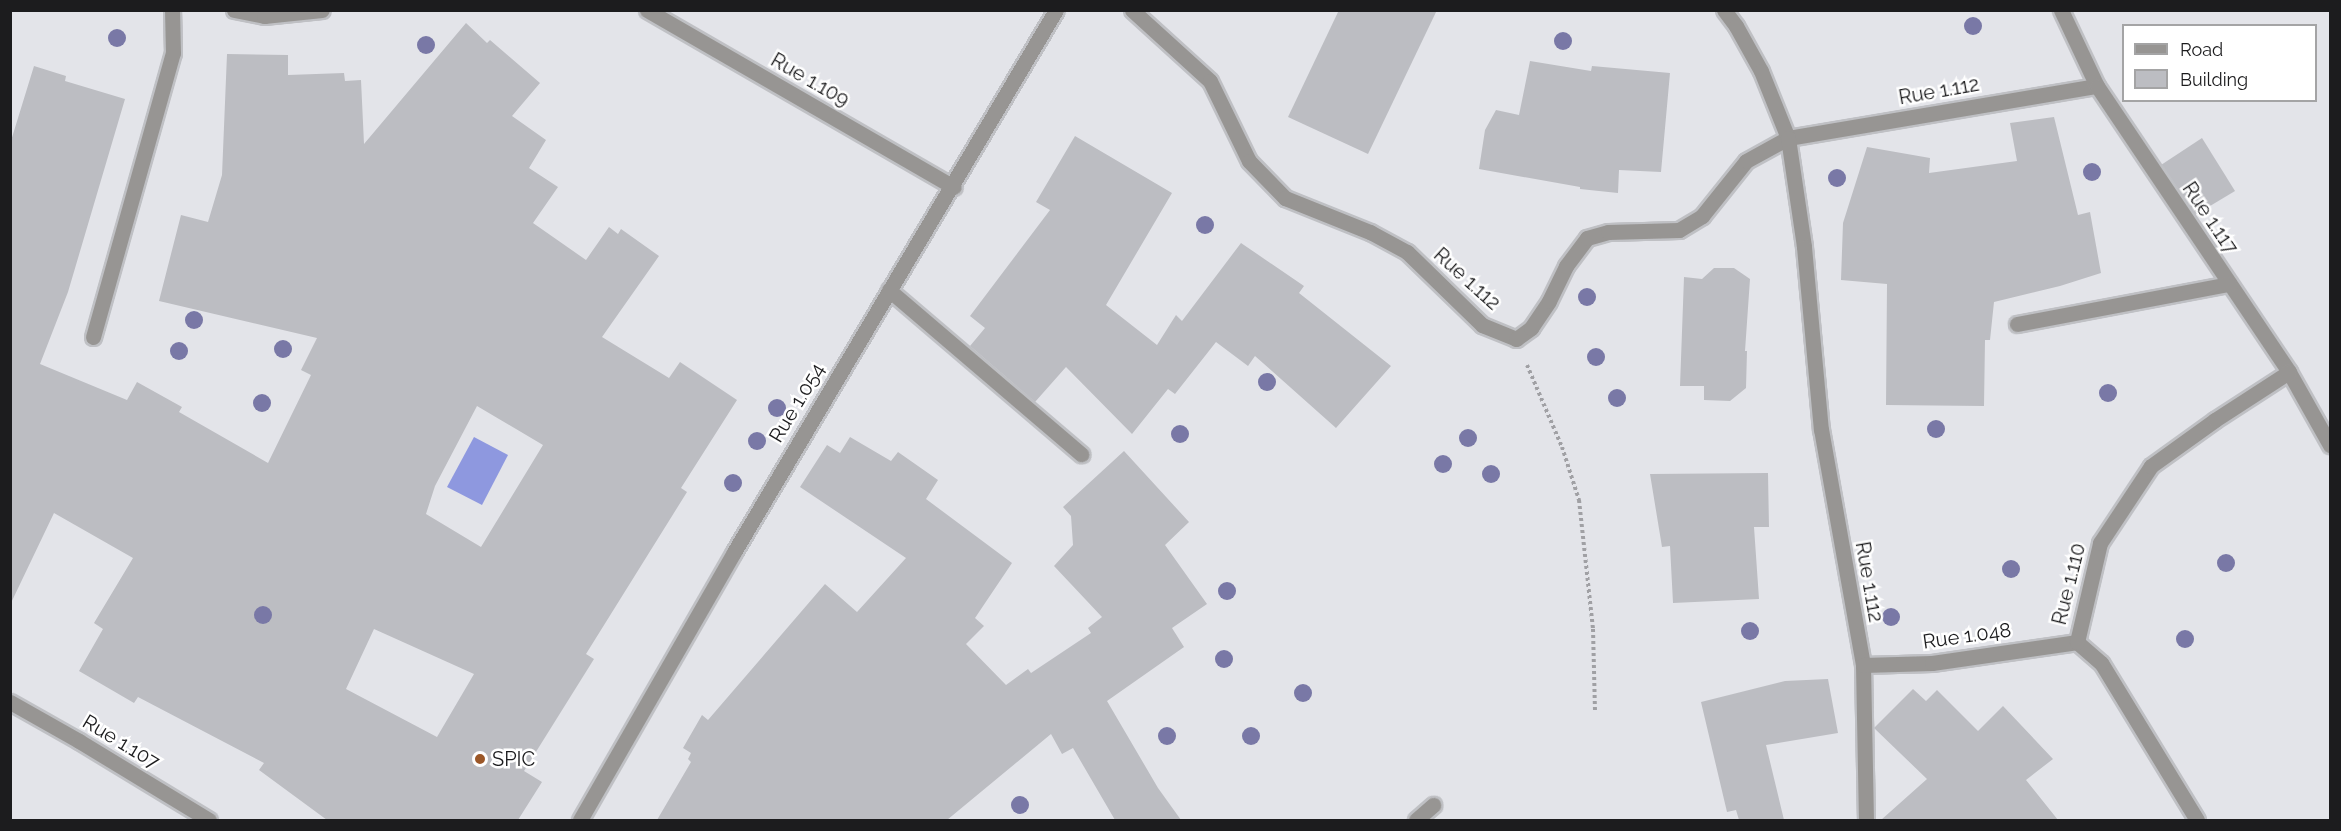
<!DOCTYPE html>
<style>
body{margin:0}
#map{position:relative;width:2341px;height:831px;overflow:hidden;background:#e3e4e9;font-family:Raleway,sans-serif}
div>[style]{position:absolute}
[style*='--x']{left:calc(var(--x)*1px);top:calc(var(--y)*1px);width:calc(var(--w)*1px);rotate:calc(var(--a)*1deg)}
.water>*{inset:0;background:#8e98df}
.building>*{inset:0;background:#bcbdc2}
.path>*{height:4px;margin-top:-2px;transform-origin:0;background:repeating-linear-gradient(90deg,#a0a0a4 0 3px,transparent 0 6px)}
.roads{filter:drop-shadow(2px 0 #bfc0c4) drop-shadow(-2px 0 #bfc0c4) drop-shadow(0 2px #bfc0c4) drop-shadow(0 -2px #bfc0c4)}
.minor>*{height:15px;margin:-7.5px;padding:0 7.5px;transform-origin:7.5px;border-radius:7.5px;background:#979593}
.trees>*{width:18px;height:18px;margin:-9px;border-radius:50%;background:#7978a6}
.dots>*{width:16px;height:16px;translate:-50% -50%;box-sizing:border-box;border:3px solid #fff;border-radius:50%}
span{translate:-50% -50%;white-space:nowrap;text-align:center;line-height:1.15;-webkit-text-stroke:5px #fff;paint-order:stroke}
.street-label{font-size:20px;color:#1c1c1e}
.poi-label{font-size:20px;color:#1c1c1e}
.left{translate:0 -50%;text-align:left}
.frame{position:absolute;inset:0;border:12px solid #1c1c1e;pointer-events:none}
.legend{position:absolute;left:2122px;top:24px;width:195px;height:78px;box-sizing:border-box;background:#fff;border:2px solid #a4a4a5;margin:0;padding:8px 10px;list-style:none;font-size:18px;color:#1c1c1e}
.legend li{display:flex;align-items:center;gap:12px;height:30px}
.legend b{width:30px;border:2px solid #a4a4a5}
</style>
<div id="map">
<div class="water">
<i style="clip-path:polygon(474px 437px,508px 455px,482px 505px,447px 487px)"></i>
</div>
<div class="building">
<i style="clip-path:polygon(1339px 10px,1437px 10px,1368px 154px,1288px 117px)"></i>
<i style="clip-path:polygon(evenodd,466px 23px,487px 43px,490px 40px,540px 83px,512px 116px,546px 140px,529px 168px,558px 187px,533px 223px,586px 260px,609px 227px,618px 234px,621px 229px,659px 256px,602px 337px,669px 378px,680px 362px,737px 400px,681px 488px,687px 492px,586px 654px,594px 659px,524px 771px,542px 782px,518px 820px,327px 820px,259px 770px,264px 763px,138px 697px,134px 703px,79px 671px,103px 629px,94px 623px,133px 558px,54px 513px,10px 605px,10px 144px,34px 66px,66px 76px,65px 81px,125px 99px,68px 292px,40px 364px,127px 400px,137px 382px,182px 407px,179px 412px,268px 463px,311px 375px,301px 370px,317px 338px,159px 301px,181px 215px,208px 222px,222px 175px,227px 54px,288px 55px,288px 75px,344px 73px,345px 81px,361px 80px,364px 144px,466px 23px,477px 406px,543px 445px,481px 547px,426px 514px,435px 486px,477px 406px,466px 23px,374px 629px,474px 674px,437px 737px,346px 689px,374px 629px)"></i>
<i style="clip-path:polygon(1530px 61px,1591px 71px,1592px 66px,1670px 73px,1661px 172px,1619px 170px,1618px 193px,1580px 189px,1580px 187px,1479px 169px,1485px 130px,1496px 110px,1519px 115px)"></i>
<i style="clip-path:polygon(2054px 117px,2078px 215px,2090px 212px,2101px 273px,2060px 286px,1994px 302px,1990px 340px,1985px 340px,1984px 406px,1886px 405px,1887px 284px,1841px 280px,1843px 223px,1867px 147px,1930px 158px,1929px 173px,2017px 161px,2010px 123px)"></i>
<i style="clip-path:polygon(1075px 136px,1172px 193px,1106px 305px,1157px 345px,1176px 315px,1182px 321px,1241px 243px,1304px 286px,1299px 293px,1391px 366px,1336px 428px,1255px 356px,1248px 366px,1216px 342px,1175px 394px,1168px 389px,1132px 434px,1066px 367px,1035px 402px,970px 346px,985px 328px,970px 316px,1050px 210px,1036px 202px)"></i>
<i style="clip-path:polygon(2202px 138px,2235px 191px,2195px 215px,2161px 165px)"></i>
<i style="clip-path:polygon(1714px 268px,1734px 268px,1750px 279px,1745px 351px,1747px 351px,1746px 388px,1730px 401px,1704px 400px,1704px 386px,1680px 386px,1684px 277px,1702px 279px)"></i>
<i style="clip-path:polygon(850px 437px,891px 461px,898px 452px,938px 480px,926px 499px,1012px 563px,975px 618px,984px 626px,966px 644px,1006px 685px,1028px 669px,1031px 673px,1091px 633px,1088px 628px,1102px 617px,1054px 566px,1073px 545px,1071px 516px,1063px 507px,1124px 451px,1189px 522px,1165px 545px,1207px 604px,1172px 628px,1184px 647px,1107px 701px,1158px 788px,1181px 820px,1115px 820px,1073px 748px,1062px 754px,1051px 734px,947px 820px,657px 820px,691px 762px,688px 759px,691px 753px,683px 748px,702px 715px,708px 720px,825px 584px,857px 612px,906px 558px,800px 487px,827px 445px,840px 453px)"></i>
<i style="clip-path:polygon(1768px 473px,1769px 527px,1754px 527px,1759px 599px,1673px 603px,1670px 546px,1662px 547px,1650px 474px)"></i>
<i style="clip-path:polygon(1828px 679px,1838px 733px,1766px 745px,1784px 820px,1739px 820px,1736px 810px,1727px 812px,1701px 702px,1785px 681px)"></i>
<i style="clip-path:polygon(1913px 689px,1926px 701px,1937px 690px,1978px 731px,2003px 706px,2053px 759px,2026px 780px,2058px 820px,1881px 820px,1927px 779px,1874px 728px)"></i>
</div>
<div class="path">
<i style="--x:1527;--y:365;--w:89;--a:66.9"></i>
<i style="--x:1562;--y:447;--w:56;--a:72.2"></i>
<i style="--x:1579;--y:500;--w:130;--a:83.8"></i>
<i style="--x:1593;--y:629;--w:84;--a:88.6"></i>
</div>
<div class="roads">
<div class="minor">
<i style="--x:234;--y:10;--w:31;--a:11"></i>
<i style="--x:264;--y:16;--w:58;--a:-5.9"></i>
<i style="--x:647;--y:10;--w:354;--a:30"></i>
<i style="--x:1132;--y:10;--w:105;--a:42.3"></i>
<i style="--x:1210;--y:81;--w:89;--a:64"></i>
<i style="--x:1249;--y:161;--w:52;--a:45.8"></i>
<i style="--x:1285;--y:198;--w:92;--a:21.8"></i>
<i style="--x:1370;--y:232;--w:42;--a:28.4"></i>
<i style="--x:1407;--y:252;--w:105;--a:44.2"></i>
<i style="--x:1482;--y:325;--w:37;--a:22"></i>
<i style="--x:1516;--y:339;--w:19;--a:-36"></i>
<i style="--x:1531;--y:328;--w:32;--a:-56"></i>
<i style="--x:1549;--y:301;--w:39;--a:-64"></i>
<i style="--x:1566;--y:266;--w:35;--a:-53"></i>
<i style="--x:1587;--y:238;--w:22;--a:-16"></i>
<i style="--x:1608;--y:232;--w:71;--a:-1.6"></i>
<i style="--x:1679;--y:230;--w:27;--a:-31"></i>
<i style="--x:1702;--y:216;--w:70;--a:-51.3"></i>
<i style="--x:1746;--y:161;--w:48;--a:-28.7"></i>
<i style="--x:1788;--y:138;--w:313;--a:-9.6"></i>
<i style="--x:1724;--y:10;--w:20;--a:53"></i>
<i style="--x:1736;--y:26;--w:51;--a:60.9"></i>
<i style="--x:1761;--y:71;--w:72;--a:68.1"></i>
<i style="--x:1788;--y:138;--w:110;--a:81.6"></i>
<i style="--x:1804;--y:247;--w:183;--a:84.7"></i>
<i style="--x:1821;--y:429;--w:240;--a:79.9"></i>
<i style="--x:1863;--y:665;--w:155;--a:88.9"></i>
<i style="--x:2061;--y:10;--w:84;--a:64.7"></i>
<i style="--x:2097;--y:86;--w:344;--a:56.1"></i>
<i style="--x:2289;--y:372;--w:84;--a:60.7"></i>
<i style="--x:889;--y:290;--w:253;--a:40.5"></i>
<i style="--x:2017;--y:324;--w:216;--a:-10.7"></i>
<i style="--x:93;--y:337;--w:295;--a:-74.3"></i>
<i style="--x:173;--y:53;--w:43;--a:-91.3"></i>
<i style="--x:1863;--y:665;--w:69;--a:-1.7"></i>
<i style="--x:1932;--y:663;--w:147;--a:-8.2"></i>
<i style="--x:10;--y:702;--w:79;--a:29.5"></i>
<i style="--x:79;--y:741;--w:152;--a:31.3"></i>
<i style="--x:580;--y:820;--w:309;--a:-60.1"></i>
<i style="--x:734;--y:552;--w:630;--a:-59.29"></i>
<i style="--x:1416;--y:820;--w:23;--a:-41"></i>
<i style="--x:2197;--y:820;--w:184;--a:-121.4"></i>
<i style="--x:2101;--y:663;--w:32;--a:-139"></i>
<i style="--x:2077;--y:642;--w:102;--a:-76.9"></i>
<i style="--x:2100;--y:543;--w:92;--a:-56.5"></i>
<i style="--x:2151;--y:466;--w:79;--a:-35.7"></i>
<i style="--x:2215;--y:420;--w:88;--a:-33"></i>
</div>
</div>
<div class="trees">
<i style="left:1973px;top:26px"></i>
<i style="left:117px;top:38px"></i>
<i style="left:1563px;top:41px"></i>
<i style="left:426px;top:45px"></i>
<i style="left:2092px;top:172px"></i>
<i style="left:1837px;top:178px"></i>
<i style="left:1205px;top:225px"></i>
<i style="left:1587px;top:297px"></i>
<i style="left:194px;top:320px"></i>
<i style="left:283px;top:349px"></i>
<i style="left:179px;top:351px"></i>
<i style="left:1596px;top:357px"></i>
<i style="left:1267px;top:382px"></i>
<i style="left:2108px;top:393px"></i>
<i style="left:1617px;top:398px"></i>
<i style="left:262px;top:403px"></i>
<i style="left:777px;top:408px"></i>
<i style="left:1936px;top:429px"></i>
<i style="left:1180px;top:434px"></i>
<i style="left:1468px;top:438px"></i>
<i style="left:757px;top:441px"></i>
<i style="left:1443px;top:464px"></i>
<i style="left:1491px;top:474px"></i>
<i style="left:733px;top:483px"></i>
<i style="left:2226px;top:563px"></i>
<i style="left:2011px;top:569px"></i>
<i style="left:1227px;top:591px"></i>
<i style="left:263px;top:615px"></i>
<i style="left:1891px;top:617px"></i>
<i style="left:1750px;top:631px"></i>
<i style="left:2185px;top:639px"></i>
<i style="left:1224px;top:659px"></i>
<i style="left:1303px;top:693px"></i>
<i style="left:1167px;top:736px"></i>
<i style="left:1251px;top:736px"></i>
<i style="left:1020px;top:805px"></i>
</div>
<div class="dots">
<i style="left:480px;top:759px;background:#9b5728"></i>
</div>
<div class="street-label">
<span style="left:810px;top:80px;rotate:30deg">Rue 1.109</span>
<span style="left:1939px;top:91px;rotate:-10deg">Rue 1.112</span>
<span style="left:2210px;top:218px;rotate:56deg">Rue 1.117</span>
<span style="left:1467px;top:279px;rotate:42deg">Rue 1.112</span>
<span style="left:797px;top:403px;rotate:-59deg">Rue 1.054</span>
<span style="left:1869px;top:582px;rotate:80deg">Rue 1.112</span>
<span style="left:2069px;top:584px;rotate:-76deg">Rue 1.110</span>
<span style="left:1967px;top:636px;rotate:-8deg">Rue 1.048</span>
<span style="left:121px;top:742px;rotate:31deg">Rue 1.107</span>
</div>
<div class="poi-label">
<span class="left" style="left:492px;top:759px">SPIC</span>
</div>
<div class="frame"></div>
<ul class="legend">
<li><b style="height:8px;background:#979593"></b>Road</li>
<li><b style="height:16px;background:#bcbdc2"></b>Building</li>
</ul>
</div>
